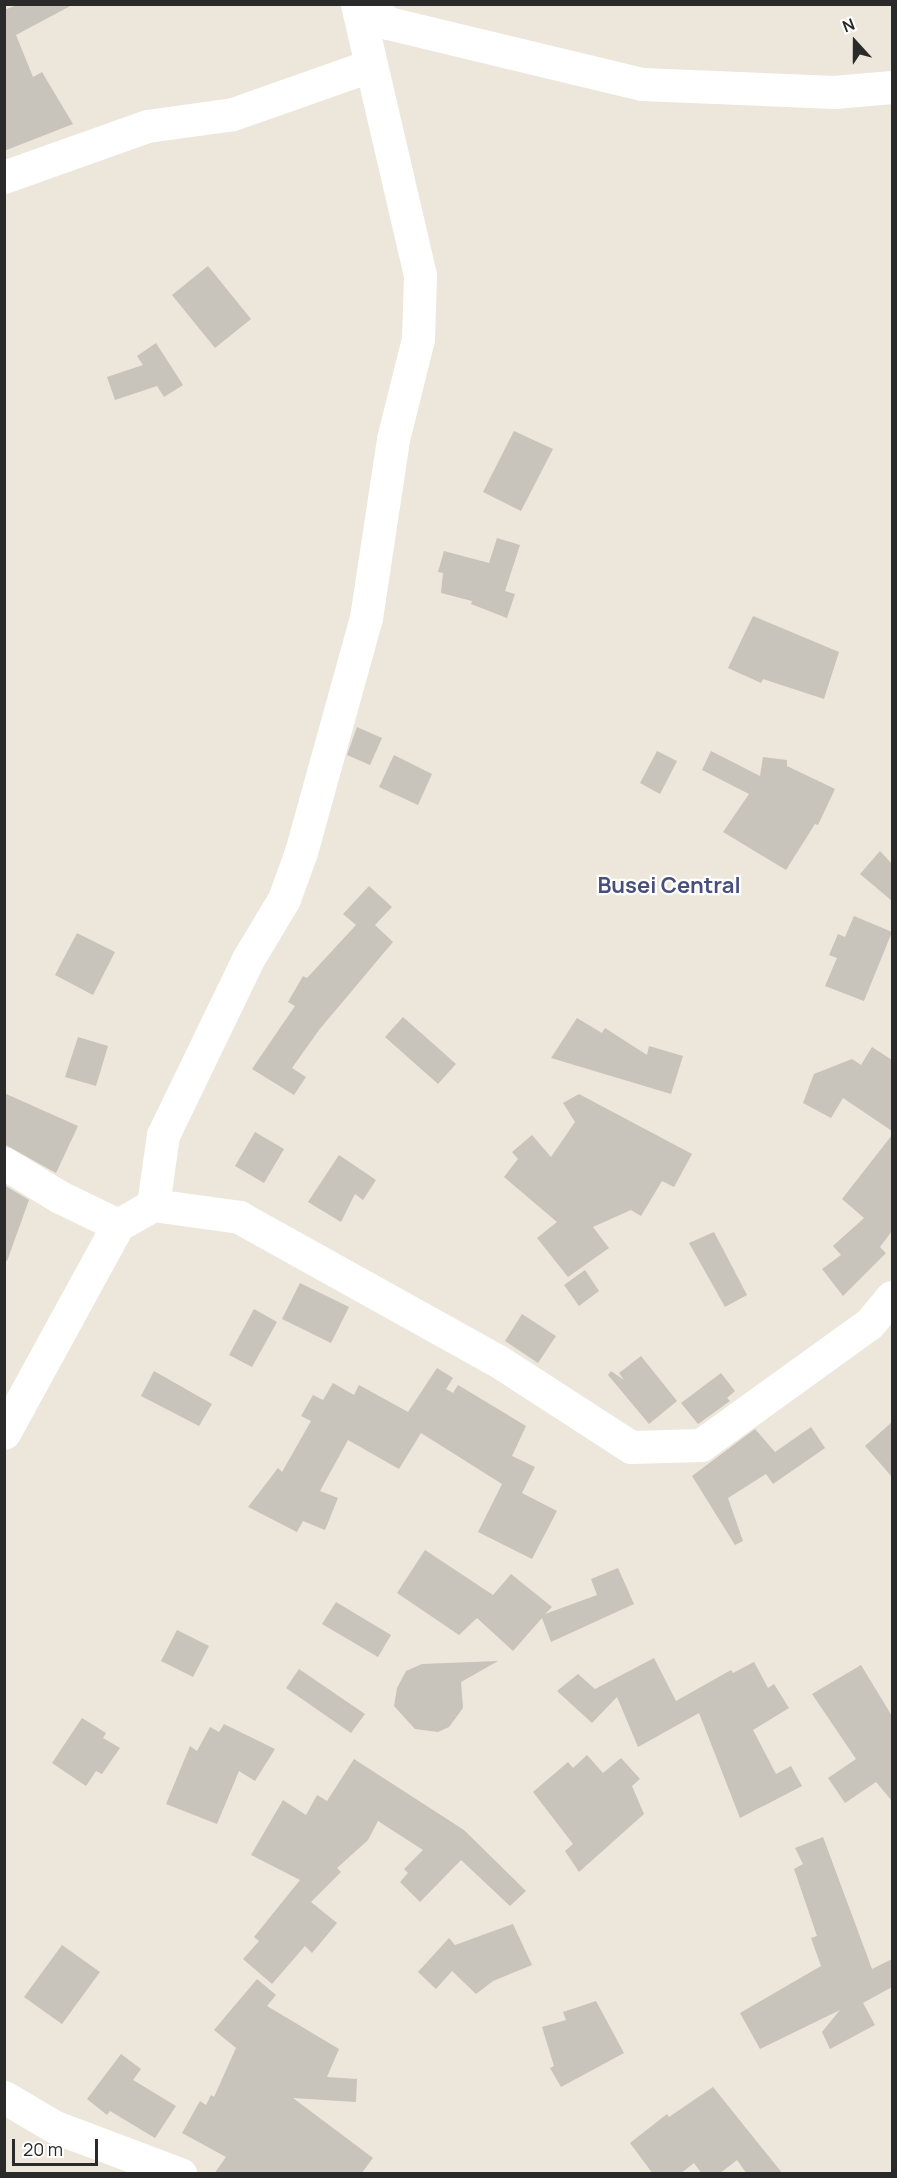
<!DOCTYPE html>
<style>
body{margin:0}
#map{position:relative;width:897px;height:2178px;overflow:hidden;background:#ede6db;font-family:Manrope,sans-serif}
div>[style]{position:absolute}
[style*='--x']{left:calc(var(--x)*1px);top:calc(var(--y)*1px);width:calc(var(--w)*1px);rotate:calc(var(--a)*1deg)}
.building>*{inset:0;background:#c8c3bb}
.minor>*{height:33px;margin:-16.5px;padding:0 16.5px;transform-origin:16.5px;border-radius:16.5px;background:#fff}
span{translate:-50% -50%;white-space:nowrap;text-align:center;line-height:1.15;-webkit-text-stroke:4.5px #fff;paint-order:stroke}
.quarter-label{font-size:22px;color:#484f7d;font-weight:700}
.frame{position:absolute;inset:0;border:6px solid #2a2a2a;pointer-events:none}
.north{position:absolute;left:825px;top:12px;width:60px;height:60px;-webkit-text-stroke:4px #fff;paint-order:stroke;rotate:339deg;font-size:16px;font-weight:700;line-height:24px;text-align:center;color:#2a2a2a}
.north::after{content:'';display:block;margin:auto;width:21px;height:27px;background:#2a2a2a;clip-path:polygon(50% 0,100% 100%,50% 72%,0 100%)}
.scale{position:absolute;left:12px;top:2139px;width:86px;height:27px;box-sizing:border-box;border:3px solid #2a2a2a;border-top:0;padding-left:8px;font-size:18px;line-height:21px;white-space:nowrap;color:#2a2a2a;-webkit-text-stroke:4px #fff;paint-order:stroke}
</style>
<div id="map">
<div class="building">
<i style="clip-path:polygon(20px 4px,74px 4px,16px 35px,33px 77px,42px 72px,73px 124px,4px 151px,4px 10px)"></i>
<i style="clip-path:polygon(208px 266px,251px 319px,215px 348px,172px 295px)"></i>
<i style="clip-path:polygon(156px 343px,183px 385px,164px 397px,157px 386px,115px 400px,107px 377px,143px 365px,137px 356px)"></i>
<i style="clip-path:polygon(514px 431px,553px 449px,521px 511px,483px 492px)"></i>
<i style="clip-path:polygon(497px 538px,520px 545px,505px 591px,515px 594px,507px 618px,471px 604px,472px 601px,441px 593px,443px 573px,438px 572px,444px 551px,489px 563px)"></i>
<i style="clip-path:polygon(753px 616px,839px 652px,824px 699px,763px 679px,761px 683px,728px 668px)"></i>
<i style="clip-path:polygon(357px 727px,382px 738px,370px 765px,347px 755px)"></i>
<i style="clip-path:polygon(657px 751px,677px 761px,660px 794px,640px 783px)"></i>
<i style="clip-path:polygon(711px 751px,760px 776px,763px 757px,787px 760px,787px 766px,835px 789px,818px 825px,815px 824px,786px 870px,723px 832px,749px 794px,702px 770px)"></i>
<i style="clip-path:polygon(394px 755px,432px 774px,418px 805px,379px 787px)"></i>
<i style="clip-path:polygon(880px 851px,892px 864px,892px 901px,860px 874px)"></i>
<i style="clip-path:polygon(369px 886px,392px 907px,375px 925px,393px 942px,319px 1030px,292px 1068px,306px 1077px,294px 1095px,252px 1069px,295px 1006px,288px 1002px,303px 976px,307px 978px,356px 925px,343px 914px)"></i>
<i style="clip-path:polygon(854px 916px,892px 932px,864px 1001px,825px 986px,837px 958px,829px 955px,838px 934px,845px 937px)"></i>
<i style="clip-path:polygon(77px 933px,115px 952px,93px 995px,55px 975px)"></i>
<i style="clip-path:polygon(403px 1017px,456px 1064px,438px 1084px,385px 1037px)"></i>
<i style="clip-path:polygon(577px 1018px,602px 1033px,605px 1028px,647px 1055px,649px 1046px,683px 1056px,671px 1094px,551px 1058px)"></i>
<i style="clip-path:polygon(78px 1037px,108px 1046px,96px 1086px,65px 1077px)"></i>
<i style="clip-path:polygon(872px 1047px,892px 1060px,892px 1131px,843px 1098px,831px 1118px,803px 1103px,814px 1074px,852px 1059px,861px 1065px)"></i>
<i style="clip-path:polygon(4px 1093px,78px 1126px,56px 1173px,4px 1144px)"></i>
<i style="clip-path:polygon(579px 1094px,692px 1154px,674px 1187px,662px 1181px,641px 1216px,631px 1210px,593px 1227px,609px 1248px,568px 1277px,537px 1238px,557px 1222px,504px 1177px,518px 1159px,512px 1152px,532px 1135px,551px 1157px,575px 1122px,563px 1103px)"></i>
<i style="clip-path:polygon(255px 1132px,284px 1149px,264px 1183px,235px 1166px)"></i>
<i style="clip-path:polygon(892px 1135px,892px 1231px,880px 1247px,886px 1253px,843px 1296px,822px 1269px,841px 1255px,833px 1246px,864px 1218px,842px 1199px)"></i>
<i style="clip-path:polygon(339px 1155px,376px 1180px,363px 1200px,355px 1194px,341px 1222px,308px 1202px)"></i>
<i style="clip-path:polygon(4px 1185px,29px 1200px,7px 1261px,4px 1260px)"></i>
<i style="clip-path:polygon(714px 1232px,747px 1295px,725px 1307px,689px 1243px)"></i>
<i style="clip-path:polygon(585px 1270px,599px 1291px,579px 1306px,564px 1285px)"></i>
<i style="clip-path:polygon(300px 1283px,349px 1307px,331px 1343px,282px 1319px)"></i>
<i style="clip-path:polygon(254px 1309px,277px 1322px,252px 1367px,229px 1355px)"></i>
<i style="clip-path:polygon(522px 1314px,556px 1336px,538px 1363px,505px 1341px)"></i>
<i style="clip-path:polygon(641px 1356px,677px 1401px,649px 1424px,608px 1375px,611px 1371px,624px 1380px,619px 1373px)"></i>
<i style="clip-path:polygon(437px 1368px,453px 1378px,446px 1389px,453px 1393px,458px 1385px,526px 1426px,512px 1456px,535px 1467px,522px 1493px,557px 1511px,532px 1559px,478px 1532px,502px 1484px,421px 1433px,399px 1469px,348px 1440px,320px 1491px,338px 1498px,325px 1530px,303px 1521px,297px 1532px,248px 1507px,278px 1468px,282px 1472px,311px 1421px,301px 1416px,313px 1395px,323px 1400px,333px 1383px,354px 1395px,359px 1385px,408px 1412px)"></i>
<i style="clip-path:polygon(154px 1371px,212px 1404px,199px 1426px,141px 1396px)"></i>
<i style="clip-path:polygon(721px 1373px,735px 1391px,727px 1398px,730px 1401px,698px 1424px,681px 1403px)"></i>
<i style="clip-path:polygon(892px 1422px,892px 1477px,865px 1446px)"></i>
<i style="clip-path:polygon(811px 1427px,825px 1448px,773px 1484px,766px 1474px,728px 1498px,743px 1541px,735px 1545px,692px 1476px,755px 1429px,775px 1452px)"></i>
<i style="clip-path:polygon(425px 1550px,493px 1595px,511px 1574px,552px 1607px,545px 1614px,597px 1595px,591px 1579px,618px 1568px,634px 1604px,551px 1642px,542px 1618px,513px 1651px,477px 1618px,459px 1635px,397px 1593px)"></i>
<i style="clip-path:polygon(336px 1602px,391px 1635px,378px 1657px,322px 1624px)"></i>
<i style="clip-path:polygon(177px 1630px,209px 1646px,193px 1677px,161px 1661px)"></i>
<i style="clip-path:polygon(654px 1658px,676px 1701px,731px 1670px,733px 1673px,754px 1662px,768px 1688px,774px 1684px,789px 1708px,753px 1730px,776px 1774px,791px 1766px,802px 1786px,740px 1818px,699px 1713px,638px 1747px,617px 1697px,592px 1723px,557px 1691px,578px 1674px,595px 1689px)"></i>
<i style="clip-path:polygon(498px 1661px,461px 1682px,463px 1708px,449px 1727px,438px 1732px,415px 1729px,394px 1706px,397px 1688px,406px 1671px,422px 1664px)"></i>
<i style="clip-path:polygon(861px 1665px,892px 1716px,892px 1801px,876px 1782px,845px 1803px,828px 1778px,856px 1759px,812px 1694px)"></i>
<i style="clip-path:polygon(299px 1669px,365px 1714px,351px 1733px,286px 1688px)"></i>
<i style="clip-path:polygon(82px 1718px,106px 1733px,103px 1738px,120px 1748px,102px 1774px,96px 1771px,86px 1786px,52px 1763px)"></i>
<i style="clip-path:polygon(224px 1724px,275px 1749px,255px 1781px,239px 1771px,217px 1824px,166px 1804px,190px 1746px,197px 1751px,210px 1727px,219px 1732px)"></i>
<i style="clip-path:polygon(587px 1755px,603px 1773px,621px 1758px,640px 1779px,632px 1786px,644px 1814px,579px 1872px,565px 1851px,573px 1844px,533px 1792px,568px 1762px,573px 1768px)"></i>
<i style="clip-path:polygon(354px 1759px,464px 1830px,526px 1891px,510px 1906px,461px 1860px,420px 1902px,400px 1882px,408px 1873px,404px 1869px,423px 1850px,378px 1821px,368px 1840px,337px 1868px,341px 1872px,311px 1902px,337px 1923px,312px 1953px,305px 1946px,272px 1984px,243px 1959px,259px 1941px,254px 1937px,300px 1880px,251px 1855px,283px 1800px,306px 1815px,317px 1795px,327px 1801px)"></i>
<i style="clip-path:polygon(823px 1837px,872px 1969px,892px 1959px,892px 1987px,863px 2003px,875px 2025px,830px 2049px,822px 2032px,840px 2010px,760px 2049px,740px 2013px,821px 1966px,811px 1938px,817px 1936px,794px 1869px,803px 1864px,795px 1848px)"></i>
<i style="clip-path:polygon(513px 1924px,532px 1965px,493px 1981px,476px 1994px,452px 1971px,436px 1989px,418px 1972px,449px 1938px,455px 1945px)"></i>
<i style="clip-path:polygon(62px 1945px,100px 1972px,62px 2024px,24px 1997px)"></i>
<i style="clip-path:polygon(257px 1979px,276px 1995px,267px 2006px,339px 2049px,327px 2077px,357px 2079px,356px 2102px,293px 2098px,373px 2158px,361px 2174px,214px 2174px,226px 2157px,182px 2133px,200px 2101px,206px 2105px,211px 2095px,214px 2097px,236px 2048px,214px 2030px)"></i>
<i style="clip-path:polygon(596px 2001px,624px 2053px,561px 2087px,550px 2068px,554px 2066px,542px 2027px,566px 2020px,563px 2012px)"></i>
<i style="clip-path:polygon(121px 2054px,141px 2069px,133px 2080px,176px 2106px,155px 2138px,110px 2111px,107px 2115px,87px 2099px)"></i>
<i style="clip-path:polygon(713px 2087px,783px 2174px,747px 2174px,737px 2160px,719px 2174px,702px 2174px,694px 2163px,680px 2174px,653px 2174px,630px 2143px,667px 2114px,669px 2117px)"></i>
</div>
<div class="minor">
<i style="--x:366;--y:4;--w:29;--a:41"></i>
<i style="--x:388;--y:23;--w:261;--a:13.5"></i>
<i style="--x:642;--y:84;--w:192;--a:2.4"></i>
<i style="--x:834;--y:92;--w:58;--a:-4.9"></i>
<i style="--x:4;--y:177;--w:152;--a:-19.6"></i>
<i style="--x:147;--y:126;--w:87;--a:-7.9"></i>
<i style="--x:233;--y:114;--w:144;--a:-19.4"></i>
<i style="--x:4;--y:1163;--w:66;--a:31.3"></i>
<i style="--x:60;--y:1197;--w:64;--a:25.8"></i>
<i style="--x:153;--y:1205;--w:87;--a:7.9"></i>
<i style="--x:239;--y:1217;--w:296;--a:29.1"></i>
<i style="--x:498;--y:1361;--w:158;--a:32.9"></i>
<i style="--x:631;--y:1447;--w:70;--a:-1.6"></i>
<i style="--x:701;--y:1445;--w:207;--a:-35.8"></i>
<i style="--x:869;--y:1324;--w:35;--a:-50"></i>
<i style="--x:4;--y:1433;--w:237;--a:-61.3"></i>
<i style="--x:118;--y:1225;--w:40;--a:-29.7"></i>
<i style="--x:153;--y:1205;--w:71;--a:-81.9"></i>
<i style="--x:163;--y:1135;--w:195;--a:-64.2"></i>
<i style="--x:248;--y:959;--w:70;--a:-59"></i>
<i style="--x:284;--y:899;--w:50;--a:-70.1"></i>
<i style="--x:301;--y:852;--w:243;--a:-74.5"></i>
<i style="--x:366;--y:618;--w:181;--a:-81.4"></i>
<i style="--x:393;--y:439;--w:103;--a:-76"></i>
<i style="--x:418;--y:339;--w:64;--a:-88.2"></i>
<i style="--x:420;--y:275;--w:278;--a:-103.1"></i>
<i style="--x:4;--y:2097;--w:59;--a:30.5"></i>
<i style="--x:55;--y:2127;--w:134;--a:20.6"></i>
</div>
<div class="quarter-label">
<span style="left:669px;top:886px">Busei Central</span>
</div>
<div class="frame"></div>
<div class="north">N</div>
<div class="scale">20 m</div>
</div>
